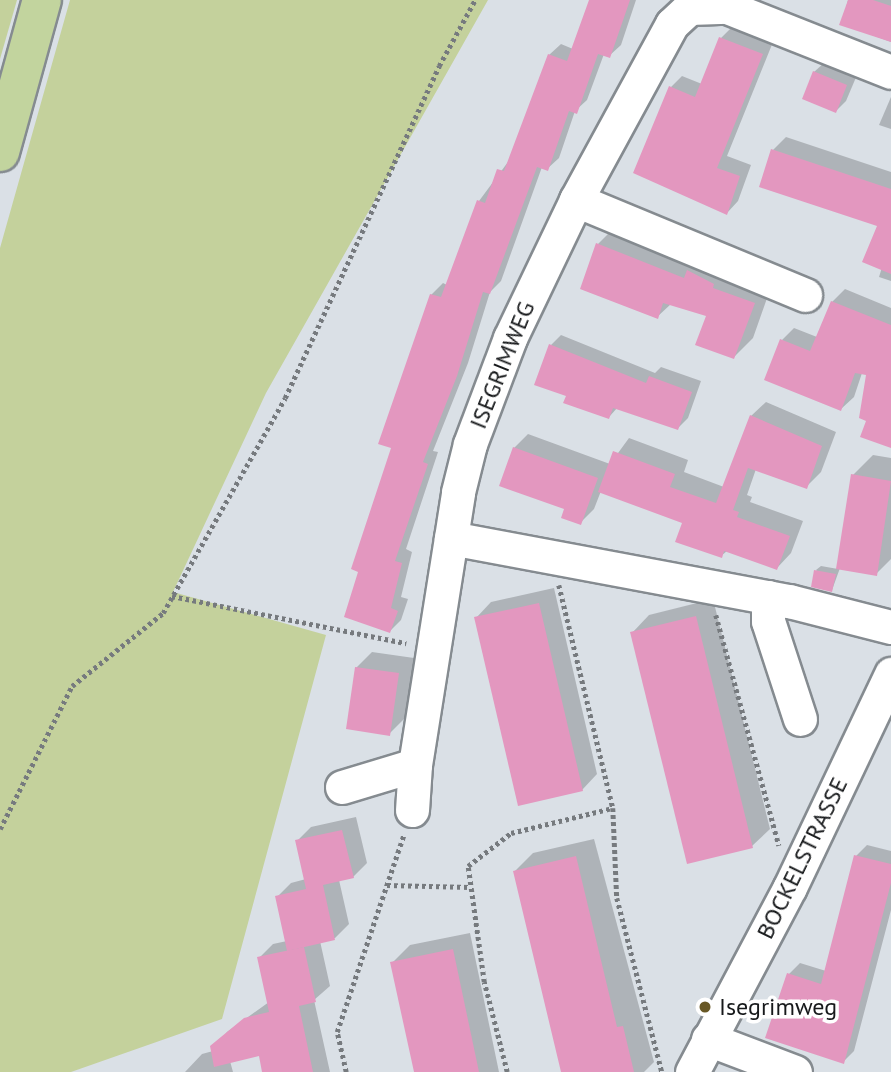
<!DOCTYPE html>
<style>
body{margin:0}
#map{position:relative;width:891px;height:1072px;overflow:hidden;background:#dae0e6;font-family:"PT Sans",sans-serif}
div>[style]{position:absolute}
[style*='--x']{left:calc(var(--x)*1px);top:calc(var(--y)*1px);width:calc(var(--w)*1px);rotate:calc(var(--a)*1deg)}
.green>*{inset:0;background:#c4d19c}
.shadow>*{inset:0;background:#0003}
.building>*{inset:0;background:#e397bf}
.path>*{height:4.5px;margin-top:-2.25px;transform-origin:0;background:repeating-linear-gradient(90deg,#767a7e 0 3.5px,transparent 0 7px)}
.roads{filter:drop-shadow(2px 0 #858b90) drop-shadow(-2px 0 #858b90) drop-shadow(0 2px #858b90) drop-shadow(0 -2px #858b90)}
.minor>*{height:33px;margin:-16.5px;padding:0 16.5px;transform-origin:16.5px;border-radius:16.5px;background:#fff}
.major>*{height:38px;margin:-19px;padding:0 19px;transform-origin:19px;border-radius:19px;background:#c2d49e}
.dots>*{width:19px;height:19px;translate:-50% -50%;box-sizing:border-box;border:4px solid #fff;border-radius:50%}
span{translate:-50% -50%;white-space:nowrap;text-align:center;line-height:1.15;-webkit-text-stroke:7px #fff;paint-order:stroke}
.street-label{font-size:24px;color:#17191b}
.poi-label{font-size:24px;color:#17191b}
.left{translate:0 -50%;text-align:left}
</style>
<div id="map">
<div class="green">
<i style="clip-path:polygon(0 0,17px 0,0 59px)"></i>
<i style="clip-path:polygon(70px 0,488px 0,266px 393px,173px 592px,326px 635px,222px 1019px,71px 1072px,0 1072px,0 248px)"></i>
</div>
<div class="shadow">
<i style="clip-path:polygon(590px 0,636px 0,621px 45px,609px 56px,604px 54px,587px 100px,575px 111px,559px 158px,547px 169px,542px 167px,501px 281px,490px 292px,468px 363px,433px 451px,438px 452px,406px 549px,412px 552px,401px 597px,408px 599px,401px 620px,390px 631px,393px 447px,431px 295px,443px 283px,447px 285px,479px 201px,511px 158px,549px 55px,561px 44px,573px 49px)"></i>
<i style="clip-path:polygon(848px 0,891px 0,891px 42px,842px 24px)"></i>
<i style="clip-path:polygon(733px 26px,773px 42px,727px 156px,751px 165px,738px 201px,727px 213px,671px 87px,682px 76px,702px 84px,721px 38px)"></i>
<i style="clip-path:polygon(825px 62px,857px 75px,846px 101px,836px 111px,814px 72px)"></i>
<i style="clip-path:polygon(891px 97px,891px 129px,879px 125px)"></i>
<i style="clip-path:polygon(786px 137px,891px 172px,891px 213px,773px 150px)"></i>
<i style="clip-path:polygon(617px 225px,772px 284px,753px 338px,734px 357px,708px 315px,671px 304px,657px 317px,598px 244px)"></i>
<i style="clip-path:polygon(891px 238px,891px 281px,879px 277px)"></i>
<i style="clip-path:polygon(845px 289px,891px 308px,891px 446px,868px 420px,868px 374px,862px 373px,854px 397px,841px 409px,782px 340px,794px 328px,817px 337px,832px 302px)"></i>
<i style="clip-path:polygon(561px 335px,655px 373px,661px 367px,701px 381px,688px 418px,678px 428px,618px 407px,609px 417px,568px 395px,551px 345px)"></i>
<i style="clip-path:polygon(766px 402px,836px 432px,821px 472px,806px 487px,756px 469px,747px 495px,752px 497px,750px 502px,803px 521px,791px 553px,777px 568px,727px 551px,721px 556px,684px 522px,601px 491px,594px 509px,580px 523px,514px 448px,528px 434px,610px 464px,629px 438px,688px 460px,684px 472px,724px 487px,751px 416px)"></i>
<i style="clip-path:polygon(873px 455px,891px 458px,891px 559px,876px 574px,840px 568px,832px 590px,816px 570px,821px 566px,838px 569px,853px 475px)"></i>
<i style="clip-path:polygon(554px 588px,597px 774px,582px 790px,476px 618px,491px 602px)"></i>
<i style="clip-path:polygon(713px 599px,770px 829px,752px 846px,632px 633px,649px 615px)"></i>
<i style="clip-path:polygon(372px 652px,414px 658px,405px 718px,389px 734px,356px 668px)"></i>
<i style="clip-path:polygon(356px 817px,367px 863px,353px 877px,339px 880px,349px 924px,335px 938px,320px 941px,330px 986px,314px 1000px,330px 1072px,264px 1072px,260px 1054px,230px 1061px,233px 1072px,185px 1072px,202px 1054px,213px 1051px,227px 1032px,269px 1002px,259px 958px,273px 944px,287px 941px,277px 897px,291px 883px,306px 879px,297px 841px,311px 827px)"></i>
<i style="clip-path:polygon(594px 839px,654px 1062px,644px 1072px,563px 1072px,515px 871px,533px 853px)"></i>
<i style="clip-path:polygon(867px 845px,891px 851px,891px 910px,854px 1051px,843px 1062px,789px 974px,800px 963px,826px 971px,856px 856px)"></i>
<i style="clip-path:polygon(470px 933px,499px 1072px,415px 1072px,392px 963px,410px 945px)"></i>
</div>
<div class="building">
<i style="clip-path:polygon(589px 0,630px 0,610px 58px,598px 54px,577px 114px,569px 111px,548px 171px,537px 167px,490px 294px,483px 292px,457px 376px,423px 462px,428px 464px,395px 561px,402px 563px,391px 608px,398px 611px,390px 633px,344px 617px,358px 572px,351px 569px,391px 448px,378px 444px,430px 294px,441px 297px,477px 200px,485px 203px,497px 169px,504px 171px,548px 54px,567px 61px)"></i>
<i style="clip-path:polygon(848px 0,873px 0,891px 6px,891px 42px,839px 25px)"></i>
<i style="clip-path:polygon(719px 37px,763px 54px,717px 168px,740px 176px,727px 215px,633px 173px,669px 86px,695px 97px)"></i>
<i style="clip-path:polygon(813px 71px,847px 85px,836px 113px,802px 99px)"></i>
<i style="clip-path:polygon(771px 149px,891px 189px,891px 274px,862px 262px,877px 226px,759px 187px)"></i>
<i style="clip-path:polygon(596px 243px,684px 278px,687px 270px,714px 284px,713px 288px,755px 303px,734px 359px,695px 345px,706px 316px,663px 303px,658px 319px,580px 289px)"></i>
<i style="clip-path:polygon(831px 301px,891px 325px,891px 448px,860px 437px,866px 421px,859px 418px,866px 375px,855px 373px,841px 411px,764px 380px,780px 339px,810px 351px)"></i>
<i style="clip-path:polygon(549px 344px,646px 383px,649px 376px,692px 392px,678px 430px,613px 408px,609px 419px,563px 403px,566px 396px,534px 385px)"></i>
<i style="clip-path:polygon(750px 415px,822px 446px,807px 489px,748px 468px,733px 510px,739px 512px,737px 517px,790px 536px,777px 570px,724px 551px,722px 558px,675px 542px,682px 523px,598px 492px,613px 451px,675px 474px,670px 487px,716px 503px)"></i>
<i style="clip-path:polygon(513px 447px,598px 478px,581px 525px,561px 518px,564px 509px,499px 486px)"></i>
<i style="clip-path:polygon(851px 474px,891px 481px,877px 576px,836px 569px)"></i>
<i style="clip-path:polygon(814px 570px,836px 574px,832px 592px,811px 587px)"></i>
<i style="clip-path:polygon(539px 603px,583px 791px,518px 806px,474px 617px)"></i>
<i style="clip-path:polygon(696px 616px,753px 848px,687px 864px,630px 632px)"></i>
<i style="clip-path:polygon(355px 667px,399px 673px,390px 736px,346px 729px)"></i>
<i style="clip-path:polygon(342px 830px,354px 878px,323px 885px,335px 940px,287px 951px,275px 896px,306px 889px,295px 840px)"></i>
<i style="clip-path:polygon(854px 855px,891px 864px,891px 883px,844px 1064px,765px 1038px,787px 973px,821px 984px)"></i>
<i style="clip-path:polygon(576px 856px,617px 1027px,623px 1026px,634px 1072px,561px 1072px,513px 871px)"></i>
<i style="clip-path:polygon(304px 947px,316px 1002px,299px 1006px,313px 1072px,262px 1072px,259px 1056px,214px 1067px,210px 1046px,244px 1018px,269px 1012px,257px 957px)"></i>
<i style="clip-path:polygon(453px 949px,479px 1072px,414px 1072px,390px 962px)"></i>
</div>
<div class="path">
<i style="--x:559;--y:585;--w:229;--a:76.4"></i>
<i style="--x:613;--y:808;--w:90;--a:87.5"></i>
<i style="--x:617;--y:898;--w:180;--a:75.5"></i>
<i style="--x:172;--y:596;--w:239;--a:11.4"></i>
<i style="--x:716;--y:615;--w:239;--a:74.7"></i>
<i style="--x:0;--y:829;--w:160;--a:-63.3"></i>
<i style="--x:72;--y:686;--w:117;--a:-38.7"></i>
<i style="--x:163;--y:613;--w:247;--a:-60.4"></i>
<i style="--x:285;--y:398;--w:366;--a:-65.1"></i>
<i style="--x:439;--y:66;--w:75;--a:-61.4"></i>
<i style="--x:387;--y:885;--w:83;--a:1.4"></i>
<i style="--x:346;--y:1072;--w:41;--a:-102.7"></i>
<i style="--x:337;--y:1032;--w:209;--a:-71.3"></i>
<i style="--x:507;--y:1072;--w:93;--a:-104.3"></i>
<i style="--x:484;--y:982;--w:117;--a:-97.9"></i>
<i style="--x:468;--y:866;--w:54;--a:-37.5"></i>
<i style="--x:511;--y:833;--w:105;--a:-13.8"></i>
</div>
<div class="roads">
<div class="minor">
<i style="--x:576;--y:200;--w:248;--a:22.5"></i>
<i style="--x:451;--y:538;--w:344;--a:10.6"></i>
<i style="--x:789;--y:601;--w:105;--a:14.3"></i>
<i style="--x:768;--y:597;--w:24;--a:90"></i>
<i style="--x:768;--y:621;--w:103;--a:71.9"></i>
<i style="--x:342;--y:787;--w:76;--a:-16.8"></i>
<i style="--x:412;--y:810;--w:45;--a:-86.2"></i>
<i style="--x:415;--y:765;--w:276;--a:-81"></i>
<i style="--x:458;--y:492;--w:49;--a:-76"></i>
<i style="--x:470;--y:444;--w:113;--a:-69.3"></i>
<i style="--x:510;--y:338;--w:153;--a:-64.4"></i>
<i style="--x:576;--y:200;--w:200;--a:-61.4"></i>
<i style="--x:672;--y:24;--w:23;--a:-43"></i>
<i style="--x:689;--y:8;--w:38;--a:-2"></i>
<i style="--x:727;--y:7;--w:176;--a:21.6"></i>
<i style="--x:708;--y:1039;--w:93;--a:20.8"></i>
<i style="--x:692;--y:1072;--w:209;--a:-62.1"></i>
<i style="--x:790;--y:887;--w:236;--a:-64.6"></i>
</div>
<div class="major">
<i style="--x:0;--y:152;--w:158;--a:-74.6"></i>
</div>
</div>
<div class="dots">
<i style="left:705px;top:1007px;background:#685826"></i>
</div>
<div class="street-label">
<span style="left:502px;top:365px;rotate:-68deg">ISEGRIMWEG</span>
<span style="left:802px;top:858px;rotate:-64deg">BOCKELSTRASSE</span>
</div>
<div class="poi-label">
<span class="left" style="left:719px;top:1007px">Isegrimweg</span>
</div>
</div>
